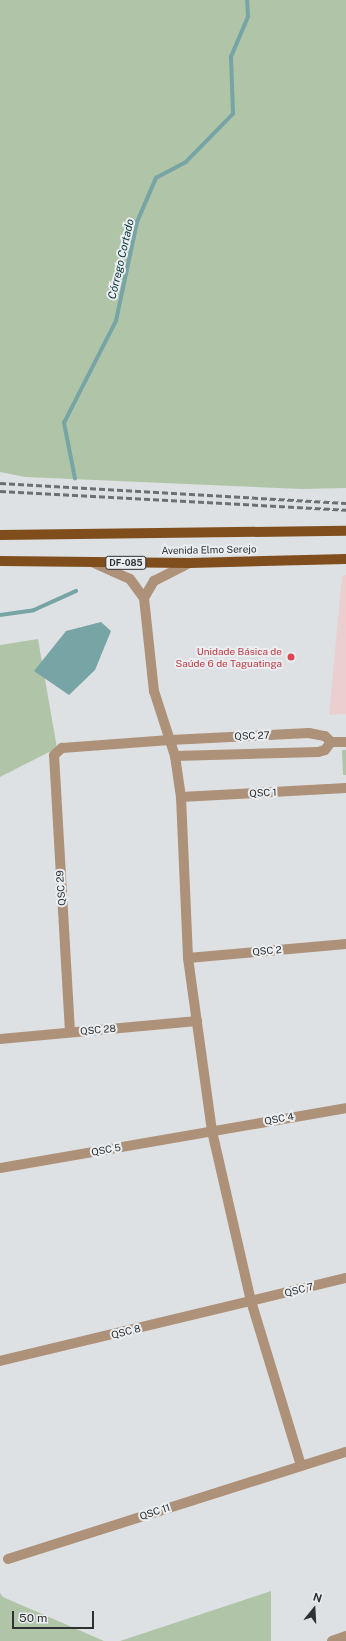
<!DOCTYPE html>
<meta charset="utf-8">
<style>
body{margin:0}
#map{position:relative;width:346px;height:1641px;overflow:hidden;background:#dee1e3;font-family:"Public Sans",sans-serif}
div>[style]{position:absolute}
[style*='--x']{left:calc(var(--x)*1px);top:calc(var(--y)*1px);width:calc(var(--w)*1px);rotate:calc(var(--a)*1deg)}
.education>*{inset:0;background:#eacfce}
.green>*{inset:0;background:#b0c5a8}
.water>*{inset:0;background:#77a4a5}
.stream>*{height:3.5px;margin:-1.75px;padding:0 1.75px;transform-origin:1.75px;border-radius:1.75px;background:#77a4a5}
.minor>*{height:10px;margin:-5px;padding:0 5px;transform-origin:5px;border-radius:5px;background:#ae9179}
.tertiary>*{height:10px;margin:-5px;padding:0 5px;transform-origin:5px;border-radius:5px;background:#ae9179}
.primary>*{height:10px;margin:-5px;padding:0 5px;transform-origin:5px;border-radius:5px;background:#7f4e1c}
.rail>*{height:3px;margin-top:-1.5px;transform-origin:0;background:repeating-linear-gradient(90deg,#6e6f71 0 6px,transparent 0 9px)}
.dots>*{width:11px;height:11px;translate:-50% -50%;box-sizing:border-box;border:2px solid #ebeef1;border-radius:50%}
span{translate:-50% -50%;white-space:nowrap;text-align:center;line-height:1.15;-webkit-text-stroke:4px #ebeef1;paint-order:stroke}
.shield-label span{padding:1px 3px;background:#ebeef1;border:1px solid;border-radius:3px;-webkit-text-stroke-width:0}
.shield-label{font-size:9px;color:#2f3031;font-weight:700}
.street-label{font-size:10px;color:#2f3031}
.health-label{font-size:10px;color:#be3a42}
.right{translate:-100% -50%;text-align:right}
.water-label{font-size:11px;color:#023032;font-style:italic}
.north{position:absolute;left:294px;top:1589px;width:40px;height:40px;-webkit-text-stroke:3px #ebeef1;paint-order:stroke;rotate:18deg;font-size:11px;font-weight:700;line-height:16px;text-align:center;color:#2f3031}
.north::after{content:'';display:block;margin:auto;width:14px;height:18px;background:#2f3031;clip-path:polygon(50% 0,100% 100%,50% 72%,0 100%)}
.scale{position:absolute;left:12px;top:1611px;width:82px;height:18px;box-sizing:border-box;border:2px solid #2f3031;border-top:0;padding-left:5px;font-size:12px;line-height:14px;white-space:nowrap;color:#2f3031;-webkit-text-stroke:3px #ebeef1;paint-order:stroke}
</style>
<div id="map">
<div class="education">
<i style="clip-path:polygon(346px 575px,346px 714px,329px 715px,342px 576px)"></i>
</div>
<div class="green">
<i style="clip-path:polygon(0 0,346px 0,346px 488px,302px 489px,25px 477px,0 472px)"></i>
<i style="clip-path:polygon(38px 639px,57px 748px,0 777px,0 645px)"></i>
<i style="clip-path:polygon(342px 750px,346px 750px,346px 775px,343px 775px)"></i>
<i style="clip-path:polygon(271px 1591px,271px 1641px,120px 1641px)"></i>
<i style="clip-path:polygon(0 1593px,3px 1597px,104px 1641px,0 1641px)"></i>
</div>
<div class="water">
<i style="clip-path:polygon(101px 622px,111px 631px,95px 670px,69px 695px,34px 671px,66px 631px)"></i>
</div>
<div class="stream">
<i style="--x:75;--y:479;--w:57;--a:-101.1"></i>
<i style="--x:64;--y:423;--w:114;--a:-63"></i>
<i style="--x:116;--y:321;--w:101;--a:-78"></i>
<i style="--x:137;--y:222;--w:48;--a:-66.6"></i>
<i style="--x:156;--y:178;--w:34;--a:-28"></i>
<i style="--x:186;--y:162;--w:67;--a:-45.6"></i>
<i style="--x:233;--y:114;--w:57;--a:-92"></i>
<i style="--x:231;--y:57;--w:43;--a:-67"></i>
<i style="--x:248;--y:17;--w:17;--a:-93"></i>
<i style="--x:0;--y:615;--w:34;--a:-8"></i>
<i style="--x:34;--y:610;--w:46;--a:-24.3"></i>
</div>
<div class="minor">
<i style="--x:175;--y:756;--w:41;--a:81.7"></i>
<i style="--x:181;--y:797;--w:161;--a:87.5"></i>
<i style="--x:188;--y:958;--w:175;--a:82.1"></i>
<i style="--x:212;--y:1131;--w:174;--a:77.1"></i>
<i style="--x:251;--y:1301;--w:172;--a:73.1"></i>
<i style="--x:188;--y:958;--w:159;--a:-5.1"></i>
<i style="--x:70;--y:1032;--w:277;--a:-93.3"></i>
<i style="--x:54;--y:755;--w:11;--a:-41"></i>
<i style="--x:62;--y:748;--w:108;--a:-4.2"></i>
<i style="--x:0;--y:1039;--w:198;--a:-5.2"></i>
<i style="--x:0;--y:1168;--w:351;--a:-9.8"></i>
<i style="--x:0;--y:1361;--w:356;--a:-13.5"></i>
<i style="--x:8;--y:1559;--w:355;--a:-17.6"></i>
<i style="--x:332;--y:1641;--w:15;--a:-20"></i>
</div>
<div class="tertiary">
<i style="--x:94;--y:563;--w:39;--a:24"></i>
<i style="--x:130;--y:579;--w:24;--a:54"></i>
<i style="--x:144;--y:598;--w:94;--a:83.9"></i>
<i style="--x:154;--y:691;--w:68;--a:72.1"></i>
<i style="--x:175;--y:756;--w:143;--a:-1.6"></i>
<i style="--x:318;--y:752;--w:7;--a:-16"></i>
<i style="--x:325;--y:750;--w:10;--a:-53"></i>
<i style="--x:144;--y:598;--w:20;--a:-60"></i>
<i style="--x:154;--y:581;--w:39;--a:-27"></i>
<i style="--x:170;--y:740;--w:139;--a:-2.9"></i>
<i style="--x:309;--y:733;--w:16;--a:11"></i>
<i style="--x:325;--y:736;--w:8;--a:45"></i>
<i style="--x:331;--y:742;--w:15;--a:0"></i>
<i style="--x:181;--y:797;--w:165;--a:-3.1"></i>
</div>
<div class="primary">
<i style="--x:0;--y:535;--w:346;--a:-0.7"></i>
<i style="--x:0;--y:561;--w:190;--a:0.6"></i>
<i style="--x:190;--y:563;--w:156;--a:-1.5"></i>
</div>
<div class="rail">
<i style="--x:0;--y:483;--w:347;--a:3.3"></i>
<i style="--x:0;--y:491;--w:347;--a:3.1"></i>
</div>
<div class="dots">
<i style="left:291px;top:657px;background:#e0444e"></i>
</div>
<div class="shield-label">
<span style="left:126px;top:563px">DF-085</span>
</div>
<div class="street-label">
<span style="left:209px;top:550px;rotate:-1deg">Avenida Elmo Serejo</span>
<span style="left:252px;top:736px;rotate:-2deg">QSC 27</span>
<span style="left:263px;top:793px;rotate:-3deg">QSC 1</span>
<span style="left:61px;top:888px;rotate:-94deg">QSC 29</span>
<span style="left:267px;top:951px;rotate:-5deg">QSC 2</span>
<span style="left:98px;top:1030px;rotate:-5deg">QSC 28</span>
<span style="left:279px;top:1119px;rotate:-10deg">QSC 4</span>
<span style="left:106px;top:1150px;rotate:-10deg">QSC 5</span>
<span style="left:299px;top:1290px;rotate:-14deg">QSC 7</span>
<span style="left:126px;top:1332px;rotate:-14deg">QSC 8</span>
<span style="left:155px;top:1512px;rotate:-18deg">QSC 11</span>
</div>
<div class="health-label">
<span class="right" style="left:282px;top:657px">Unidade Básica de<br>Saúde 6 de Taguatinga</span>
</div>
<div class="water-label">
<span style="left:121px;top:259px;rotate:-77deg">Córrego Cortado</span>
</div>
<div class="north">N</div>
<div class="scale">50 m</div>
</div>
